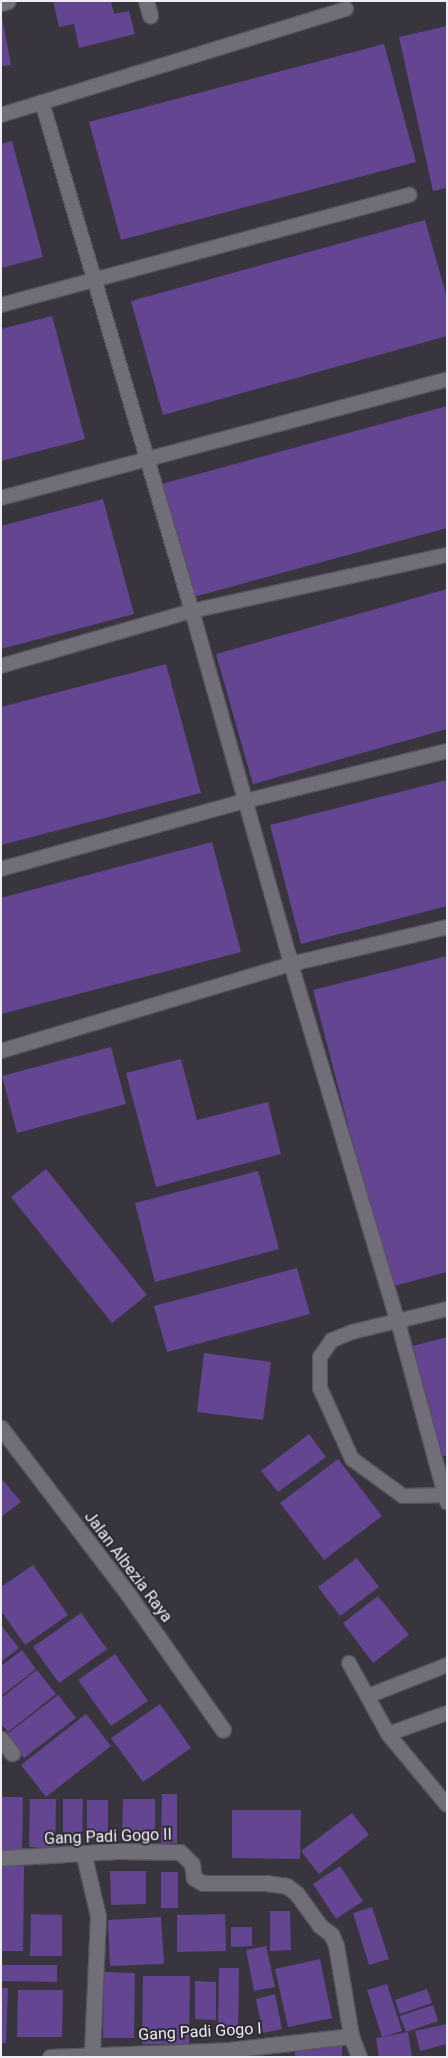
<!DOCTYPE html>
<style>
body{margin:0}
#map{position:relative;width:448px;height:2058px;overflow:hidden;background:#38353e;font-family:Roboto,sans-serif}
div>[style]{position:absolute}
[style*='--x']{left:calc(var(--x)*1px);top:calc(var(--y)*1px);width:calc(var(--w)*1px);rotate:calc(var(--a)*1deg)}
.building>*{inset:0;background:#644592}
.roads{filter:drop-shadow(1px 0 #55535b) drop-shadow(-1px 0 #55535b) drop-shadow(0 1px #55535b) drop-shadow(0 -1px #55535b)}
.service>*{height:14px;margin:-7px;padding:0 7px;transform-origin:7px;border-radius:7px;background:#726e79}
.minor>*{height:15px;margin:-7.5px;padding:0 7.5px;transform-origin:7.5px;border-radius:7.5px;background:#726e79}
span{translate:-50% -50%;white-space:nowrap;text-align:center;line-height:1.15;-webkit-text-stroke:4px #2e2b34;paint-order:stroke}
.street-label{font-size:16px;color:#efedf3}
.frame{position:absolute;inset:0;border:2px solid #efedf3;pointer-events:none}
</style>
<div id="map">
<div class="building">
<i style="clip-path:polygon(53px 1px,111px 1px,114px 14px,129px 11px,135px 34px,79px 48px,74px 24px,59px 27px)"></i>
<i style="clip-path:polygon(1px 12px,11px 65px,1px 66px)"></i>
<i style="clip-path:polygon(447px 26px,447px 188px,433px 191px,399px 37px)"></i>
<i style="clip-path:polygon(384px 44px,416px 162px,121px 240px,89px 122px)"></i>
<i style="clip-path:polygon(12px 141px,43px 257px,1px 268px,1px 144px)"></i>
<i style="clip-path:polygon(425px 220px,447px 298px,447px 336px,163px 415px,131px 301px)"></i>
<i style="clip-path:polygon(52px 316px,85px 439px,1px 461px,1px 329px)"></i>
<i style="clip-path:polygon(447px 406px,447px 528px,190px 598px,158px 485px)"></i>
<i style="clip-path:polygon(103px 499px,134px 614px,1px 649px,1px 526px)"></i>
<i style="clip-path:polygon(447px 589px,447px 729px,253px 784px,216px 654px)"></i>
<i style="clip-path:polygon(166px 664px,201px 793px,1px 845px,1px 707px)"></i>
<i style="clip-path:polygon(447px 780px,447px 906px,301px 944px,270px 825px)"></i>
<i style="clip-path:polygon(212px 842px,241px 952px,1px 1014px,1px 898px)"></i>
<i style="clip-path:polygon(447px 956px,447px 1272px,390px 1287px,313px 990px)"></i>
<i style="clip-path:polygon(111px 1047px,126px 1104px,17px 1133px,2px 1076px)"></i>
<i style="clip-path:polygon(181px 1059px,197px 1120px,268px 1102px,281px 1154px,156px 1187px,126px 1073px)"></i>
<i style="clip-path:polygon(46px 1169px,147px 1295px,112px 1323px,11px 1197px)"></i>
<i style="clip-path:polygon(258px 1171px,279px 1249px,155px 1282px,135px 1203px)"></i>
<i style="clip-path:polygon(297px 1268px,310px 1314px,167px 1352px,154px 1306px)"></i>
<i style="clip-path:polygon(447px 1337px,447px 1455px,438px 1458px,409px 1347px)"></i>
<i style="clip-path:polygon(204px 1353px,271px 1362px,263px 1420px,197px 1412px)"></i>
<i style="clip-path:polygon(309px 1434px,326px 1457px,278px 1492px,261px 1471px)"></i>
<i style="clip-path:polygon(338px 1459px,382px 1516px,324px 1560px,280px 1503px)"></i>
<i style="clip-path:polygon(1px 1478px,21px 1502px,1px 1517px)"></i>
<i style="clip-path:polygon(357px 1558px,379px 1587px,340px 1616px,318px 1587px)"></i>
<i style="clip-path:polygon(33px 1565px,68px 1615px,25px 1645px,1px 1611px,1px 1587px)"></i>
<i style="clip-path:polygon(378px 1596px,409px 1635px,373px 1663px,343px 1623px)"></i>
<i style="clip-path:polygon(81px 1613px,107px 1649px,59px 1683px,33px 1647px)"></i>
<i style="clip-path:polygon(1px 1625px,19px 1648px,1px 1662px)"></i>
<i style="clip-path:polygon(22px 1650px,36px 1669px,1px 1696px,1px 1666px)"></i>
<i style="clip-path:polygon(115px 1654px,148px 1701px,111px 1726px,78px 1680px)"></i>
<i style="clip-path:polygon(37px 1670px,56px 1694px,8px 1732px,1px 1724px,1px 1698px)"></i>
<i style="clip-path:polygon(58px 1695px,76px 1718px,24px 1758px,6px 1735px)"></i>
<i style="clip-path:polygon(160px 1704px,191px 1748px,143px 1782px,111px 1738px)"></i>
<i style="clip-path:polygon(86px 1714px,111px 1746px,46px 1797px,21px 1765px)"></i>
<i style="clip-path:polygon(162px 1794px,177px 1794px,177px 1843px,161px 1843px)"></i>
<i style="clip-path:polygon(1px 1797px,23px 1797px,22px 1850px,1px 1850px)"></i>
<i style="clip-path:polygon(30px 1799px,56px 1799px,55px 1848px,29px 1847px)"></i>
<i style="clip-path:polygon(63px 1799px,83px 1799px,82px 1849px,63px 1849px)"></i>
<i style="clip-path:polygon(123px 1799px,155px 1799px,155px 1840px,122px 1840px)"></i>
<i style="clip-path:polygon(87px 1800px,108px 1800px,108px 1840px,87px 1840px)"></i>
<i style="clip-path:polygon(232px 1810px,301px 1810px,300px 1859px,232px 1858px)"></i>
<i style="clip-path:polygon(352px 1813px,369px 1835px,319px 1874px,301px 1851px)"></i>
<i style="clip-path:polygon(1px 1865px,24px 1866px,23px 1951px,1px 1951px)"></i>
<i style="clip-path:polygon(340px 1866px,363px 1901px,336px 1919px,313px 1884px)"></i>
<i style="clip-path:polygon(110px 1871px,146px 1871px,146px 1904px,111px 1905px)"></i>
<i style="clip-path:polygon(161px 1872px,178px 1872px,178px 1908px,161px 1908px)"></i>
<i style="clip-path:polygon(372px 1907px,389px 1959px,369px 1965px,353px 1913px)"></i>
<i style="clip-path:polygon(270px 1911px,290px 1911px,291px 1950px,270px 1951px)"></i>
<i style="clip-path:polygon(31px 1914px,62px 1915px,62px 1956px,30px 1956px)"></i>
<i style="clip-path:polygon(225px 1914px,226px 1951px,177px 1952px,177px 1915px)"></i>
<i style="clip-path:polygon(161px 1917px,164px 1964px,110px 1966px,108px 1920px)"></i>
<i style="clip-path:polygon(231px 1927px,252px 1927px,252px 1946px,231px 1947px)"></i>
<i style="clip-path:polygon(266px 1946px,275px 1987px,254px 1991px,246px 1950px)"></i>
<i style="clip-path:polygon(320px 1959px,332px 2018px,288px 2027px,275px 1969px)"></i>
<i style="clip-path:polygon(1px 1965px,57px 1965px,57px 1982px,1px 1981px)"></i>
<i style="clip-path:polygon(219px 1968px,239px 1968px,238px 2032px,218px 2032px)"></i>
<i style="clip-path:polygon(104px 1972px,135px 1973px,134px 2038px,103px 2038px)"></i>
<i style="clip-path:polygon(143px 1976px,190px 1976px,189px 2045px,142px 2044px)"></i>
<i style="clip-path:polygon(195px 1981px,216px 1982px,216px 2020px,195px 2019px)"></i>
<i style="clip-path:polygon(387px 1984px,402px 2031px,382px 2037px,367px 1990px)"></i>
<i style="clip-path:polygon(1px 1988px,8px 1988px,6px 2043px,1px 2043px)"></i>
<i style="clip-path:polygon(427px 1989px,432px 2003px,400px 2014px,395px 2000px)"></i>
<i style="clip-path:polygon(18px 1990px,63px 1990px,62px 2037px,17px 2037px)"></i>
<i style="clip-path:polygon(275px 1994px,282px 2029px,263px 2033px,256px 1999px)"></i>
<i style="clip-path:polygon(433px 2005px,438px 2021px,406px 2032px,400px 2016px)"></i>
<i style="clip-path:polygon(447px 2024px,447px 2044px,420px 2051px,415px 2031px)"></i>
<i style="clip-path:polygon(408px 2032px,412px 2057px,379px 2057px,376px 2038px)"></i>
<i style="clip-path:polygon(295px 2045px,342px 2046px,342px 2057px,295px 2057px)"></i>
</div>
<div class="roads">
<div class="service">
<i style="--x:42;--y:102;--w:531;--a:73.58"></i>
<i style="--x:192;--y:611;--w:367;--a:74.3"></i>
<i style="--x:291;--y:964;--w:374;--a:73.4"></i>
<i style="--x:398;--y:1322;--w:187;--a:74.8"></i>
<i style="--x:1;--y:115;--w:361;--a:-17.1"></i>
<i style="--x:1;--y:305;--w:423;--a:-15.1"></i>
<i style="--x:1;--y:498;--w:462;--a:-14.9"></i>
<i style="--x:1;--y:666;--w:199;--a:-16.1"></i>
<i style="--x:192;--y:611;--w:261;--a:-12.4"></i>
<i style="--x:1;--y:869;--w:253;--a:-15.6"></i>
<i style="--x:245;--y:801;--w:208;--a:-13.9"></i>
<i style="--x:1;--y:1051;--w:303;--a:-16.7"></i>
<i style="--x:291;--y:964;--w:160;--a:-13.3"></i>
<i style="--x:447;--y:1309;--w:98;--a:166.4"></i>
<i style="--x:352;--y:1332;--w:22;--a:158"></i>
<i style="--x:332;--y:1340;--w:21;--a:125"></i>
<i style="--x:320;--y:1357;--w:31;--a:90"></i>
<i style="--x:320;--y:1388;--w:78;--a:65.7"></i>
<i style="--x:352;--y:1459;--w:63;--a:36"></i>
<i style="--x:403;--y:1496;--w:44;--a:-1.3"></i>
<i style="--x:349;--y:1663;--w:81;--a:61.2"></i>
<i style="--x:388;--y:1734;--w:92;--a:50.3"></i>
<i style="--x:368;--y:1696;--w:85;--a:-21.4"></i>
<i style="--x:388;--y:1734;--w:63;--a:-19.6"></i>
</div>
<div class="minor">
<i style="--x:146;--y:1;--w:15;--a:74"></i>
<i style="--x:1;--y:3;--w:7;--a:-16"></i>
<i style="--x:1;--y:1428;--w:213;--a:52.6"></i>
<i style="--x:130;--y:1597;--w:162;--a:55"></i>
<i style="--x:1;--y:1739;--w:18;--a:52"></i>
<i style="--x:84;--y:1856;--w:62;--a:76.9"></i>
<i style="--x:98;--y:1916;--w:139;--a:92.5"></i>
<i style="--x:1;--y:1858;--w:116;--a:-3.5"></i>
<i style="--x:117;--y:1851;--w:63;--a:0.9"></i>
<i style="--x:180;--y:1852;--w:17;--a:45"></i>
<i style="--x:192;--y:1864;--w:14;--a:82"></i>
<i style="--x:194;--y:1878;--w:10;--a:29"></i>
<i style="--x:203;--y:1883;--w:63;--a:0"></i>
<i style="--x:266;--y:1883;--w:21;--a:8"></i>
<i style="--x:287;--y:1886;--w:13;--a:39"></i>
<i style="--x:297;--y:1894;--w:39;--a:54"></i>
<i style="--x:320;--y:1926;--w:14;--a:36"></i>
<i style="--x:331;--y:1934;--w:12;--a:66"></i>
<i style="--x:336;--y:1945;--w:92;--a:80.6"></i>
<i style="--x:351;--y:2036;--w:22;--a:69"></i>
<i style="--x:50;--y:2057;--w:179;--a:-2.2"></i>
<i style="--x:229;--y:2050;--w:123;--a:-6.5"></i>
</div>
</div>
<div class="street-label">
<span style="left:128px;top:1567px;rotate:53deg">Jalan Albezia Raya</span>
<span style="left:108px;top:1837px;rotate:-2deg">Gang Padi Gogo II</span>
<span style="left:200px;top:2032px;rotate:-3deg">Gang Padi Gogo I</span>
</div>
<div class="frame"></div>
</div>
